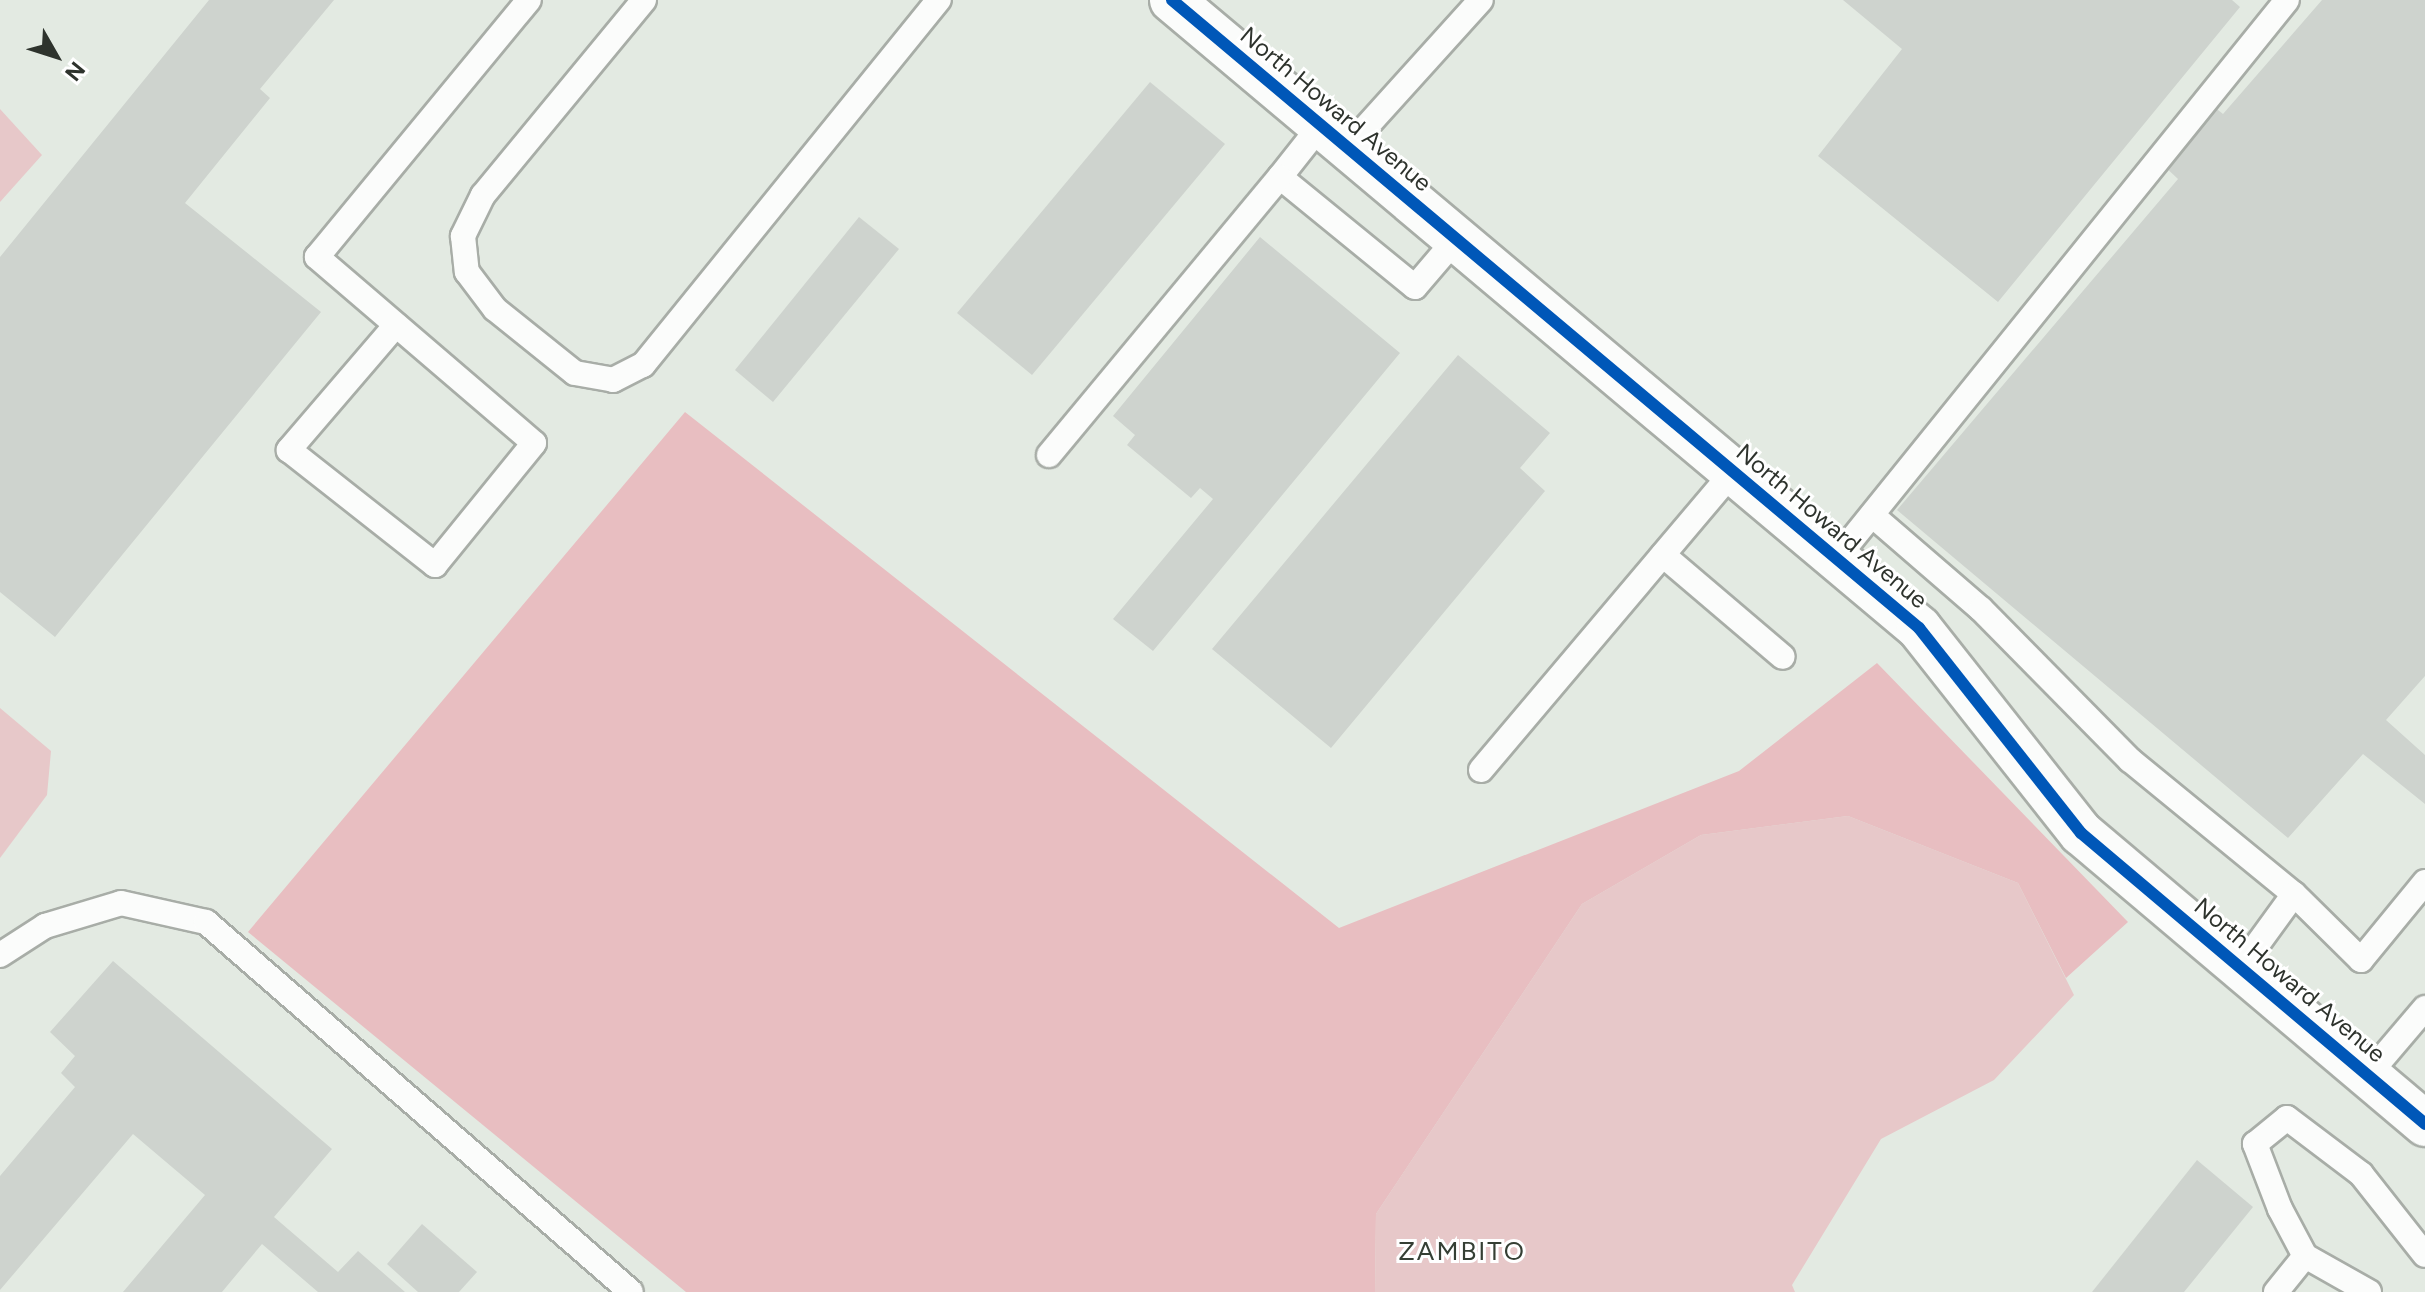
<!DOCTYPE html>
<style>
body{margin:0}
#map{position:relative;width:2425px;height:1292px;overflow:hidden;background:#e3eae2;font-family:Figtree,sans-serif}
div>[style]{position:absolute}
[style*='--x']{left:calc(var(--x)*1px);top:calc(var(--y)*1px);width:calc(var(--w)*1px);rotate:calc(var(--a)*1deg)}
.green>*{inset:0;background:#e7c8c9}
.forest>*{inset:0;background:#e8bec1}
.building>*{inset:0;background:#ced3ce}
.roads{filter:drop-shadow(2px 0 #a8ada7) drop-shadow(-2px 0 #a8ada7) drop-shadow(0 2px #a8ada7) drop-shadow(0 -2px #a8ada7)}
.service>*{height:24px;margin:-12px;padding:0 12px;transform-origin:12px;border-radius:12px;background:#fbfcfb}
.tertiary>*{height:44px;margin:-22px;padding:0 22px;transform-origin:22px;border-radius:22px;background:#fbfcfb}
.cycleway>*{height:12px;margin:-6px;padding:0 6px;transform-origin:6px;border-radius:6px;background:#0057b8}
span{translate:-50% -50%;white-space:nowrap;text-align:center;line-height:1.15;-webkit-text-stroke:6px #fff;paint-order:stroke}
.street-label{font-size:24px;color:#2e332d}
.neighbourhood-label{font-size:26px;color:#353f34;letter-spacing:2px}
.north{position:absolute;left:16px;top:16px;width:80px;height:80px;-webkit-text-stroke:6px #fff;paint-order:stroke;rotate:129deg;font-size:22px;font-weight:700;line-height:32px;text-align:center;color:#2e332d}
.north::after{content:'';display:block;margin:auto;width:28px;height:36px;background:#2e332d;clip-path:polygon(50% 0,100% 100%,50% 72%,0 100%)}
</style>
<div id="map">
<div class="green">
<i style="clip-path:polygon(0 109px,42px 155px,0 202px)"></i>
<i style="clip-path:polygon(0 708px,51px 751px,47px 795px,0 858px)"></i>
<i style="clip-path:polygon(1848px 816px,2018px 883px,2074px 995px,1994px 1080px,1881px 1139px,1792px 1285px,1795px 1292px,1375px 1292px,1376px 1214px,1582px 904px,1701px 835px)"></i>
</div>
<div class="forest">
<i style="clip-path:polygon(685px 412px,1339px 928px,1739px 771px,1877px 663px,2128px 922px,2066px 978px,2018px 883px,1848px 816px,1701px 835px,1582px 904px,1376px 1214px,1375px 1292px,686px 1292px,248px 932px)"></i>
</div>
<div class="building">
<i style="clip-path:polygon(209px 0,334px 0,260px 89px,270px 98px,185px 203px,321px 312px,55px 637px,0 592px,0 257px)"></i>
<i style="clip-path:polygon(1843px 0,2232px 0,2240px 7px,1998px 302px,1818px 156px,1902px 49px)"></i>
<i style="clip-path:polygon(2322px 0,2425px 0,2425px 676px,2386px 720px,2425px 755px,2425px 804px,2363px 754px,2288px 838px,1897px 510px,2178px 179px,2161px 163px,2213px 106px,2223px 114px)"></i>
<i style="clip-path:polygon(1150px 82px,1225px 144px,1032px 375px,957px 313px)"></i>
<i style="clip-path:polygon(859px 217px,899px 249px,773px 402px,735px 370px)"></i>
<i style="clip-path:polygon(1260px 237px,1400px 353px,1153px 651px,1113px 619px,1213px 499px,1200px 488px,1191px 498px,1127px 445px,1135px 435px,1113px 416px)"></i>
<i style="clip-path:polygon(1458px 355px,1550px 433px,1520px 468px,1545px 491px,1331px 748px,1212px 649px)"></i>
<i style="clip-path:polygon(113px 961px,332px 1149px,274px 1217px,338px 1272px,358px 1251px,405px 1292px,318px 1292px,262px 1244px,222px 1292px,123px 1292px,205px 1195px,133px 1134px,0 1290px,0 1176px,75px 1087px,61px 1073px,75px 1056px,50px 1032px)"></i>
<i style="clip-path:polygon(2197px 1160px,2253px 1207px,2184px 1292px,2092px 1292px)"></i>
<i style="clip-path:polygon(422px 1224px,477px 1272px,459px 1292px,418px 1292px,387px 1264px)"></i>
</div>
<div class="roads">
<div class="service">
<i style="--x:644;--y:0;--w:253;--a:129.5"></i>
<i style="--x:483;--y:195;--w:46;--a:116"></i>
<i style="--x:463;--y:236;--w:36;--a:84"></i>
<i style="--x:467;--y:272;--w:46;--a:52.9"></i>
<i style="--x:495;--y:309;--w:102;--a:38.7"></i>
<i style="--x:575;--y:373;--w:39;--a:10"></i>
<i style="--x:613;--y:380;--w:34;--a:-27"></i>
<i style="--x:643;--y:365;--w:470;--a:-51"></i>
<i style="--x:1321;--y:125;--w:66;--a:128.3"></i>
<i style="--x:1280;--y:177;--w:174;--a:39.2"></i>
<i style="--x:1415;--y:287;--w:63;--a:-49.5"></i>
<i style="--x:1348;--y:147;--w:198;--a:-47.9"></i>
<i style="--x:396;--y:325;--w:165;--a:130.6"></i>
<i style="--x:289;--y:450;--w:186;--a:38.2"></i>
<i style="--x:435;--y:565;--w:157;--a:-50.9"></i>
<i style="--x:534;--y:443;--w:286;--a:-139.4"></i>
<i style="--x:317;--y:257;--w:333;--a:-50.5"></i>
<i style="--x:1049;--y:455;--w:361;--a:-50.3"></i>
<i style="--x:1872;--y:515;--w:144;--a:40.8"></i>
<i style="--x:1981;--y:609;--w:212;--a:45.4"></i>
<i style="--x:2130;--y:760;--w:212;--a:39.3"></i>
<i style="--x:1663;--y:555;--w:157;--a:40.4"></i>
<i style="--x:1836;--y:559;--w:718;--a:-51.1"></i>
<i style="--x:1481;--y:770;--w:390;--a:-49.8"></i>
<i style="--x:0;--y:955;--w:54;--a:-32.8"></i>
<i style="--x:45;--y:926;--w:79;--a:-16.8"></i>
<i style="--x:121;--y:903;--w:87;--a:12.6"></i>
<i style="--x:206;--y:922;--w:563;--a:41.04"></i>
<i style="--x:2241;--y:967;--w:90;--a:-54"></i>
<i style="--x:2294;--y:894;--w:94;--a:44.6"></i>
<i style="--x:2361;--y:960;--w:101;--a:-50.6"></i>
<i style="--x:2368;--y:1075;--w:88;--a:-49.6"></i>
<i style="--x:2276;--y:1292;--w:46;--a:-51.1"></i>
<i style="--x:2369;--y:1292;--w:73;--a:-150.6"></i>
<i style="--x:2305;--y:1256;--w:53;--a:-118"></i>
<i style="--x:2280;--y:1209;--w:70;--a:-111"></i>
<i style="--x:2255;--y:1144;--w:41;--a:-39.1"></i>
<i style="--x:2287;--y:1118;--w:93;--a:37.1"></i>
<i style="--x:2361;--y:1174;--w:103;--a:51.7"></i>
</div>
<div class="tertiary">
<i style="--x:1172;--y:0;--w:976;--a:40.05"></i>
<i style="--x:1919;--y:628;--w:261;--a:51.7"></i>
<i style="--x:2081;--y:833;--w:451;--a:40.2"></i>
</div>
</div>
<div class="cycleway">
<i style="--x:1172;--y:0;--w:976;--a:40.05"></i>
<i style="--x:1919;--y:628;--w:261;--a:51.7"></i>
<i style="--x:2081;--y:833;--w:451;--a:40.2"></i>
</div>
<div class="street-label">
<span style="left:1336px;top:109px;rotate:40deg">North Howard Avenue</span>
<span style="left:1832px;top:526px;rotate:40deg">North Howard Avenue</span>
<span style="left:2290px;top:980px;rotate:40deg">North Howard Avenue</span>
</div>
<div class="neighbourhood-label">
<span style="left:1462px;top:1252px">ZAMBITO</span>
</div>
<div class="north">N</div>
</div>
